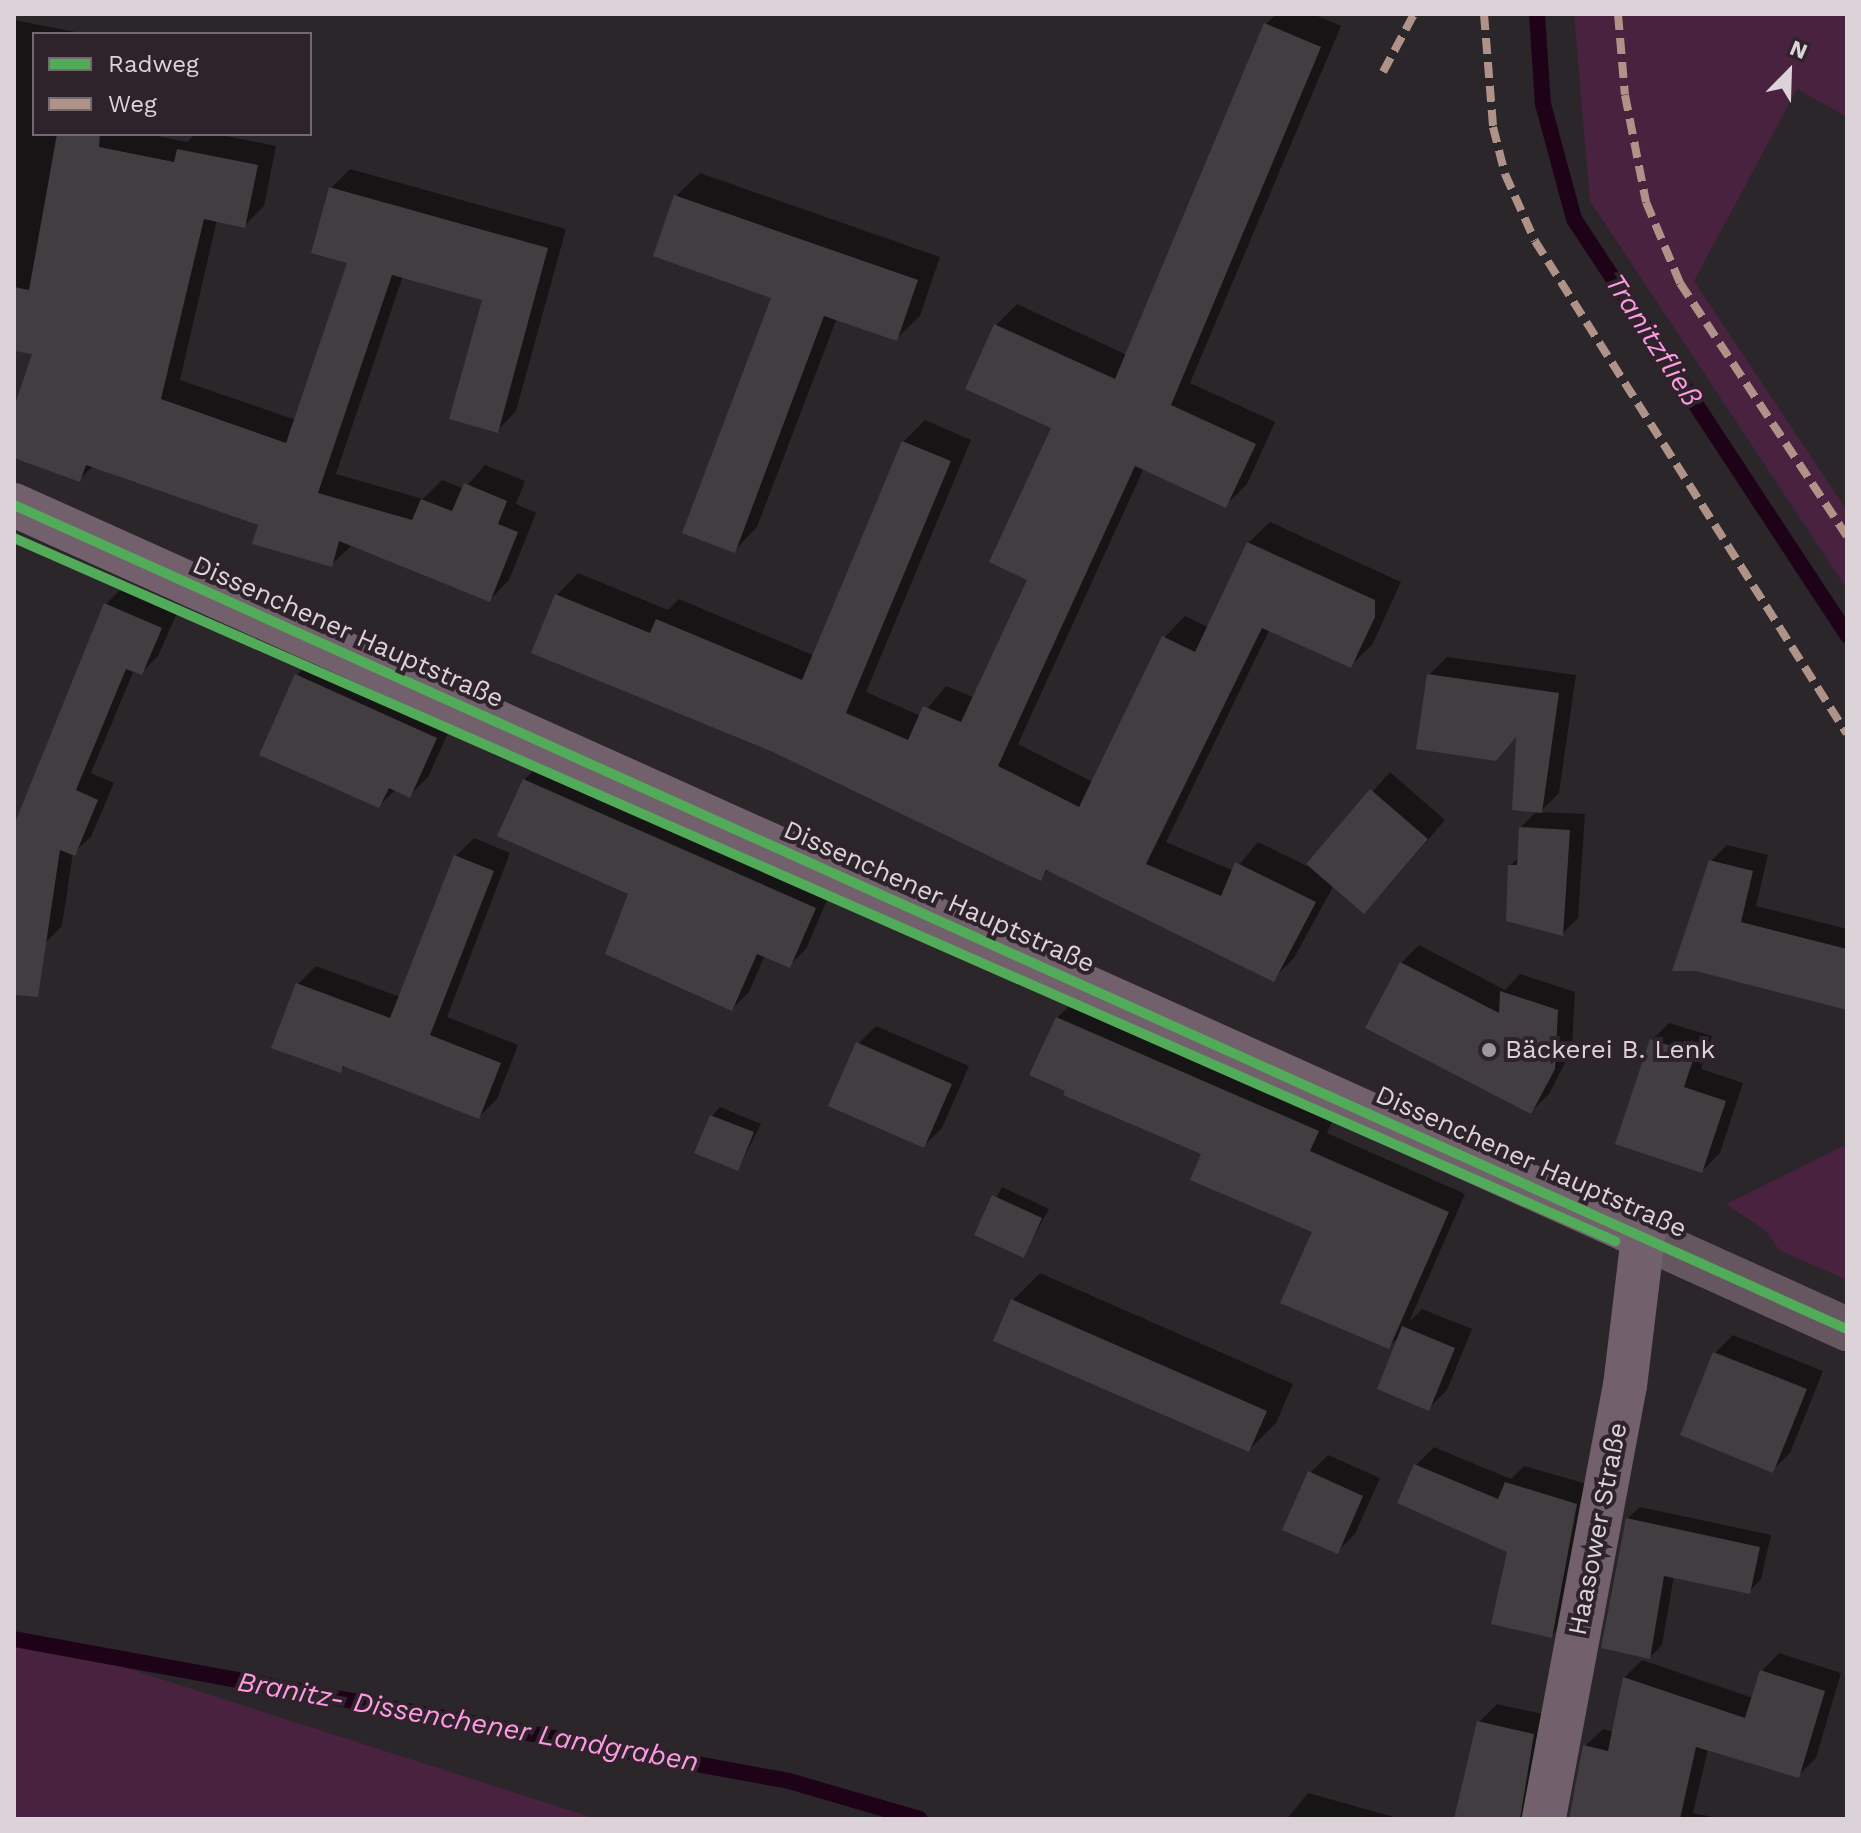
<!DOCTYPE html>
<meta charset="utf-8">
<style>
body{margin:0}
#map{position:relative;width:1861px;height:1833px;overflow:hidden;background:#2b262a;font-family:"Work Sans",sans-serif}
div>[style]{position:absolute}
[style*='--x']{left:calc(var(--x)*1px);top:calc(var(--y)*1px);width:calc(var(--w)*1px);rotate:calc(var(--a)*1deg)}
.green>*{inset:0;background:#48223e}
.shadow>*{inset:0;background:#0007}
.stream>*{height:16px;margin:-8px;padding:0 8px;transform-origin:8px;border-radius:8px;background:#1e0318}
.building>*{inset:0;background:#423d40}
.tertiary>*{height:44px;margin:-22px;padding:0 22px;transform-origin:22px;border-radius:22px;background:#655660}
.secondary>*{height:44px;margin:-22px;padding:0 22px;transform-origin:22px;border-radius:22px;background:#72606d}
.quiet>*{height:8px;margin-top:-4px;transform-origin:0;background:repeating-linear-gradient(90deg,#af9288 0 16px,transparent 0 24px)}
.cycleway>*{height:10px;margin:-5px;padding:0 5px;transform-origin:5px;border-radius:5px;background:#51ab58}
.dots>*{width:22px;height:22px;translate:-50% -50%;box-sizing:border-box;border:4px solid #2e232b;border-radius:50%}
span{translate:-50% -50%;white-space:nowrap;text-align:center;line-height:1.15;-webkit-text-stroke:8px #2e232b;paint-order:stroke}
.street-label{font-size:26px;color:#dbd3d8}
.poi-label{font-size:26px;color:#dbd3d8}
.left{translate:0 -50%;text-align:left}
.water-label{font-size:28px;color:#fd9ae1;font-style:italic}
.frame{position:absolute;inset:0;border:16px solid #dbd3d8;pointer-events:none}
.legend{position:absolute;left:32px;top:32px;width:280px;height:104px;box-sizing:border-box;background:#2e232b;border:2px solid #736970;margin:0;padding:10px 14px;list-style:none;font-size:24px;color:#dbd3d8}
.legend li{display:flex;align-items:center;gap:16px;height:40px}
.legend b{width:40px;border:2px solid #736970}
.north{position:absolute;left:1749px;top:32px;width:80px;height:80px;-webkit-text-stroke:6px #2e232b;paint-order:stroke;rotate:23deg;font-size:22px;font-weight:700;line-height:32px;text-align:center;color:#dbd3d8}
.north::after{content:'';display:block;margin:auto;width:28px;height:36px;background:#dbd3d8;clip-path:polygon(50% 0,100% 100%,50% 72%,0 100%)}
</style>
<div id="map">
<div class="green">
<i style="clip-path:polygon(1574px 14px,1847px 14px,1847px 117px,1797px 89px,1694px 281px,1847px 511px,1847px 589px,1590px 201px)"></i>
<i style="clip-path:polygon(1847px 1144px,1847px 1280px,1779px 1250px,1766px 1231px,1726px 1204px)"></i>
<i style="clip-path:polygon(14px 1632px,597px 1819px,14px 1819px)"></i>
</div>
<div class="shadow">
<i style="clip-path:polygon(1277px 14px,1313px 14px,1341px 26px,1190px 383px,1275px 422px,1247px 484px,1226px 505px,1144px 468px,1018px 744px,1093px 782px,1164px 638px,1185px 616px,1208px 627px,1248px 543px,1270px 522px,1401px 582px,1372px 645px,1350px 666px,1270px 629px,1166px 842px,1234px 871px,1258px 842px,1307px 866px,1390px 772px,1445px 820px,1382px 893px,1334px 885px,1294px 958px,1273px 979px,1049px 869px,1040px 879px,774px 750px,533px 651px,557px 595px,578px 573px,668px 610px,679px 599px,815px 656px,903px 442px,925px 420px,971px 440px,866px 692px,921px 716px,946px 686px,975px 698px,1029px 579px,1053px 427px,996px 325px,1017px 304px,1127px 355px,1266px 24px)"></i>
<i style="clip-path:polygon(14px 20px,86px 34px,34px 34px,34px 134px,147px 134px,187px 142px,195px 134px,216px 134px,276px 146px,264px 206px,245px 225px,217px 220px,180px 380px,296px 420px,350px 261px,331px 188px,350px 169px,566px 229px,516px 411px,497px 431px,485px 298px,403px 276px,336px 474px,423px 499px,442px 480px,464px 489px,485px 465px,525px 481px,516px 504px,536px 513px,509px 580px,490px 600px,351px 546px,331px 565px,260px 524px,93px 466px,80px 479px,14px 456px,14px 413px,35px 353px,14px 349px)"></i>
<i style="clip-path:polygon(700px 173px,940px 257px,920px 316px,896px 339px,837px 318px,757px 527px,734px 551px,774px 296px,676px 196px)"></i>
<i style="clip-path:polygon(123px 587px,178px 611px,158px 656px,141px 673px,134px 670px,91px 773px,114px 783px,91px 837px,73px 853px,62px 926px,45px 943px,14px 938px,14px 829px,106px 604px)"></i>
<i style="clip-path:polygon(315px 657px,454px 720px,428px 777px,410px 795px,396px 789px,379px 806px,297px 675px)"></i>
<i style="clip-path:polygon(1447px 657px,1576px 675px,1559px 793px,1540px 812px,1585px 814px,1578px 918px,1562px 934px,1510px 866px,1519px 857px,1521px 827px,1538px 810px,1518px 735px,1495px 759px,1429px 675px)"></i>
<i style="clip-path:polygon(541px 763px,831px 891px,806px 949px,789px 966px,765px 955px,749px 992px,732px 1009px,524px 780px)"></i>
<i style="clip-path:polygon(474px 838px,510px 853px,447px 1017px,518px 1045px,497px 1099px,479px 1117px,346px 1065px,340px 1071px,274px 1047px,298px 984px,316px 966px,400px 997px,456px 856px)"></i>
<i style="clip-path:polygon(1727px 845px,1768px 855px,1756px 906px,1847px 929px,1847px 1008px,1677px 964px,1711px 861px)"></i>
<i style="clip-path:polygon(1419px 945px,1505px 990px,1520px 974px,1575px 992px,1572px 1049px,1549px 1094px,1531px 1112px,1401px 963px)"></i>
<i style="clip-path:polygon(1075px 1000px,1336px 1113px,1327px 1133px,1465px 1194px,1409px 1322px,1422px 1309px,1472px 1329px,1447px 1390px,1429px 1408px,1402px 1334px,1388px 1347px,1314px 1231px,1204px 1153px,1057px 1018px)"></i>
<i style="clip-path:polygon(1669px 1023px,1712px 1036px,1701px 1069px,1743px 1083px,1720px 1153px,1702px 1171px,1651px 1041px)"></i>
<i style="clip-path:polygon(876px 1026px,969px 1066px,942px 1128px,924px 1146px,858px 1044px)"></i>
<i style="clip-path:polygon(720px 1107px,761px 1124px,738px 1169px,712px 1116px)"></i>
<i style="clip-path:polygon(1002px 1187px,1049px 1209px,1023px 1256px,976px 1234px)"></i>
<i style="clip-path:polygon(1040px 1273px,1293px 1384px,1276px 1423px,1249px 1450px,1013px 1300px)"></i>
<i style="clip-path:polygon(1733px 1335px,1823px 1371px,1790px 1453px,1772px 1471px,1715px 1353px)"></i>
<i style="clip-path:polygon(1434px 1447px,1511px 1479px,1524px 1466px,1594px 1486px,1570px 1617px,1552px 1635px,1510px 1551px,1399px 1502px,1416px 1465px)"></i>
<i style="clip-path:polygon(1328px 1455px,1380px 1478px,1355px 1534px,1337px 1552px,1310px 1473px)"></i>
<i style="clip-path:polygon(1640px 1507px,1771px 1535px,1761px 1579px,1749px 1592px,1674px 1576px,1662px 1645px,1650px 1657px,1627px 1519px)"></i>
<i style="clip-path:polygon(1779px 1653px,1841px 1673px,1816px 1758px,1798px 1776px,1708px 1749px,1693px 1813px,1723px 1819px,1569px 1819px,1585px 1746px,1603px 1729px,1614px 1732px,1624px 1678px,1642px 1660px,1753px 1698px,1762px 1671px)"></i>
<i style="clip-path:polygon(1497px 1704px,1551px 1716px,1537px 1803px,1521px 1819px,1511px 1819px,1479px 1722px)"></i>
<i style="clip-path:polygon(1308px 1793px,1401px 1819px,1287px 1819px)"></i>
</div>
<div class="stream">
<i style="--x:1537;--y:14;--w:90;--a:86.2"></i>
<i style="--x:1543;--y:104;--w:119;--a:74.9"></i>
<i style="--x:1574;--y:219;--w:498;--a:56.7"></i>
<i style="--x:14;--y:1639;--w:788;--a:10.38"></i>
<i style="--x:789;--y:1781;--w:136;--a:16.2"></i>
</div>
<div class="building">
<i style="clip-path:polygon(1264px 23px,1321px 47px,1171px 405px,1256px 444px,1226px 508px,1135px 466px,998px 766px,1079px 807px,1162px 636px,1195px 652px,1247px 542px,1375px 600px,1375px 617px,1351px 668px,1262px 628px,1146px 864px,1221px 896px,1235px 862px,1316px 902px,1274px 982px,1046px 870px,1041px 881px,773px 752px,531px 653px,555px 594px,650px 633px,656px 619px,802px 680px,902px 441px,951px 461px,846px 713px,908px 740px,923px 706px,961px 722px,1027px 580px,989px 562px,1051px 428px,965px 389px,994px 324px,1115px 379px)"></i>
<i style="clip-path:polygon(57px 134px,100px 134px,99px 147px,174px 162px,177px 149px,258px 165px,245px 228px,204px 219px,161px 399px,286px 443px,347px 263px,311px 253px,329px 187px,548px 248px,498px 433px,449px 419px,482px 300px,392px 275px,318px 493px,412px 520px,421px 499px,452px 511px,464px 483px,507px 501px,498px 524px,518px 532px,490px 602px,339px 541px,332px 567px,252px 544px,258px 525px,86px 465px,80px 482px,14px 458px,14px 407px,32px 354px,14px 351px,14px 287px,29px 290px)"></i>
<i style="clip-path:polygon(674px 195px,918px 280px,897px 341px,824px 316px,735px 553px,682px 533px,771px 298px,653px 256px)"></i>
<i style="clip-path:polygon(104px 603px,162px 628px,142px 675px,126px 669px,76px 790px,98px 800px,75px 856px,60px 850px,38px 997px,14px 995px,14px 825px)"></i>
<i style="clip-path:polygon(295px 674px,437px 738px,410px 798px,389px 788px,379px 808px,259px 755px)"></i>
<i style="clip-path:polygon(1427px 674px,1559px 693px,1542px 813px,1512px 810px,1516px 737px,1496px 761px,1416px 749px)"></i>
<i style="clip-path:polygon(523px 779px,816px 908px,790px 968px,757px 954px,732px 1011px,605px 954px,628px 894px,497px 836px)"></i>
<i style="clip-path:polygon(1370px 789px,1428px 839px,1364px 914px,1306px 864px)"></i>
<i style="clip-path:polygon(1519px 827px,1570px 830px,1563px 936px,1506px 921px,1508px 865px,1517px 865px)"></i>
<i style="clip-path:polygon(454px 855px,494px 871px,430px 1035px,501px 1063px,479px 1119px,343px 1066px,341px 1073px,271px 1048px,296px 983px,390px 1018px)"></i>
<i style="clip-path:polygon(1709px 860px,1753px 871px,1741px 922px,1847px 949px,1847px 1010px,1696px 971px,1672px 971px)"></i>
<i style="clip-path:polygon(1400px 962px,1499px 1013px,1500px 991px,1558px 1010px,1555px 1069px,1531px 1114px,1365px 1028px)"></i>
<i style="clip-path:polygon(1056px 1017px,1319px 1131px,1310px 1151px,1449px 1212px,1389px 1349px,1280px 1303px,1312px 1232px,1190px 1180px,1201px 1154px,1063px 1095px,1065px 1091px,1029px 1075px)"></i>
<i style="clip-path:polygon(1650px 1039px,1695px 1054px,1684px 1087px,1726px 1101px,1702px 1173px,1615px 1144px)"></i>
<i style="clip-path:polygon(856px 1042px,952px 1084px,924px 1148px,828px 1106px)"></i>
<i style="clip-path:polygon(710px 1115px,754px 1132px,738px 1171px,694px 1153px)"></i>
<i style="clip-path:polygon(992px 1195px,1042px 1218px,1024px 1258px,974px 1235px)"></i>
<i style="clip-path:polygon(1011px 1299px,1267px 1411px,1249px 1452px,993px 1341px)"></i>
<i style="clip-path:polygon(1402px 1326px,1455px 1348px,1429px 1411px,1377px 1389px)"></i>
<i style="clip-path:polygon(1713px 1352px,1807px 1389px,1773px 1473px,1680px 1435px)"></i>
<i style="clip-path:polygon(1414px 1464px,1498px 1499px,1505px 1482px,1577px 1504px,1552px 1638px,1491px 1624px,1507px 1552px,1397px 1503px)"></i>
<i style="clip-path:polygon(1308px 1471px,1363px 1496px,1338px 1554px,1282px 1530px)"></i>
<i style="clip-path:polygon(1626px 1518px,1760px 1547px,1750px 1594px,1664px 1576px,1650px 1659px,1601px 1648px)"></i>
<i style="clip-path:polygon(1760px 1670px,1825px 1691px,1799px 1778px,1696px 1747px,1680px 1819px,1569px 1819px,1583px 1745px,1608px 1751px,1623px 1677px,1745px 1718px)"></i>
<i style="clip-path:polygon(1477px 1721px,1534px 1734px,1520px 1819px,1454px 1819px)"></i>
</div>
<div class="tertiary">
<i style="--x:1643;--y:1237;--w:224;--a:24.3"></i>
</div>
<div class="secondary">
<i style="--x:14;--y:505;--w:1786;--a:24.2"></i>
<i style="--x:1643;--y:1237;--w:149;--a:96.9"></i>
<i style="--x:1625;--y:1385;--w:441;--a:100.6"></i>
</div>
<div class="quiet">
<i style="--x:1484;--y:14;--w:113;--a:85.4"></i>
<i style="--x:1493;--y:127;--w:49;--a:75.7"></i>
<i style="--x:1505;--y:174;--w:73;--a:65.9"></i>
<i style="--x:1535;--y:241;--w:583;--a:57.67"></i>
<i style="--x:1618;--y:14;--w:81;--a:85.1"></i>
<i style="--x:1625;--y:95;--w:109;--a:78.9"></i>
<i style="--x:1646;--y:202;--w:88;--a:67.2"></i>
<i style="--x:1680;--y:283;--w:303;--a:56.6"></i>
<i style="--x:1383;--y:72;--w:66;--a:-61.9"></i>
</div>
<div class="cycleway">
<i style="--x:14;--y:505;--w:2010;--a:24.21"></i>
<i style="--x:14;--y:538;--w:1749;--a:23.71"></i>
</div>
<div class="dots">
<i style="left:1489px;top:1050px;background:#9d969b"></i>
</div>
<div class="street-label">
<span style="left:348px;top:632px;rotate:24deg">Dissenchener Hauptstraße</span>
<span style="left:939px;top:897px;rotate:24deg">Dissenchener Hauptstraße</span>
<span style="left:1531px;top:1162px;rotate:24deg">Dissenchener Hauptstraße</span>
<span style="left:1598px;top:1529px;rotate:-79deg">Haasower Straße</span>
</div>
<div class="poi-label">
<span class="left" style="left:1505px;top:1050px">Bäckerei B. Lenk</span>
</div>
<div class="water-label">
<span style="left:1653px;top:340px;rotate:57deg">Tranitzfließ</span>
<span style="left:468px;top:1722px;rotate:10deg">Branitz- Dissenchener Landgraben</span>
</div>
<div class="frame"></div>
<ul class="legend">
<li><b style="height:10px;background:#51ab58"></b>Radweg</li>
<li><b style="height:10px;background:#af9288"></b>Weg</li>
</ul>
<div class="north">N</div>
</div>
